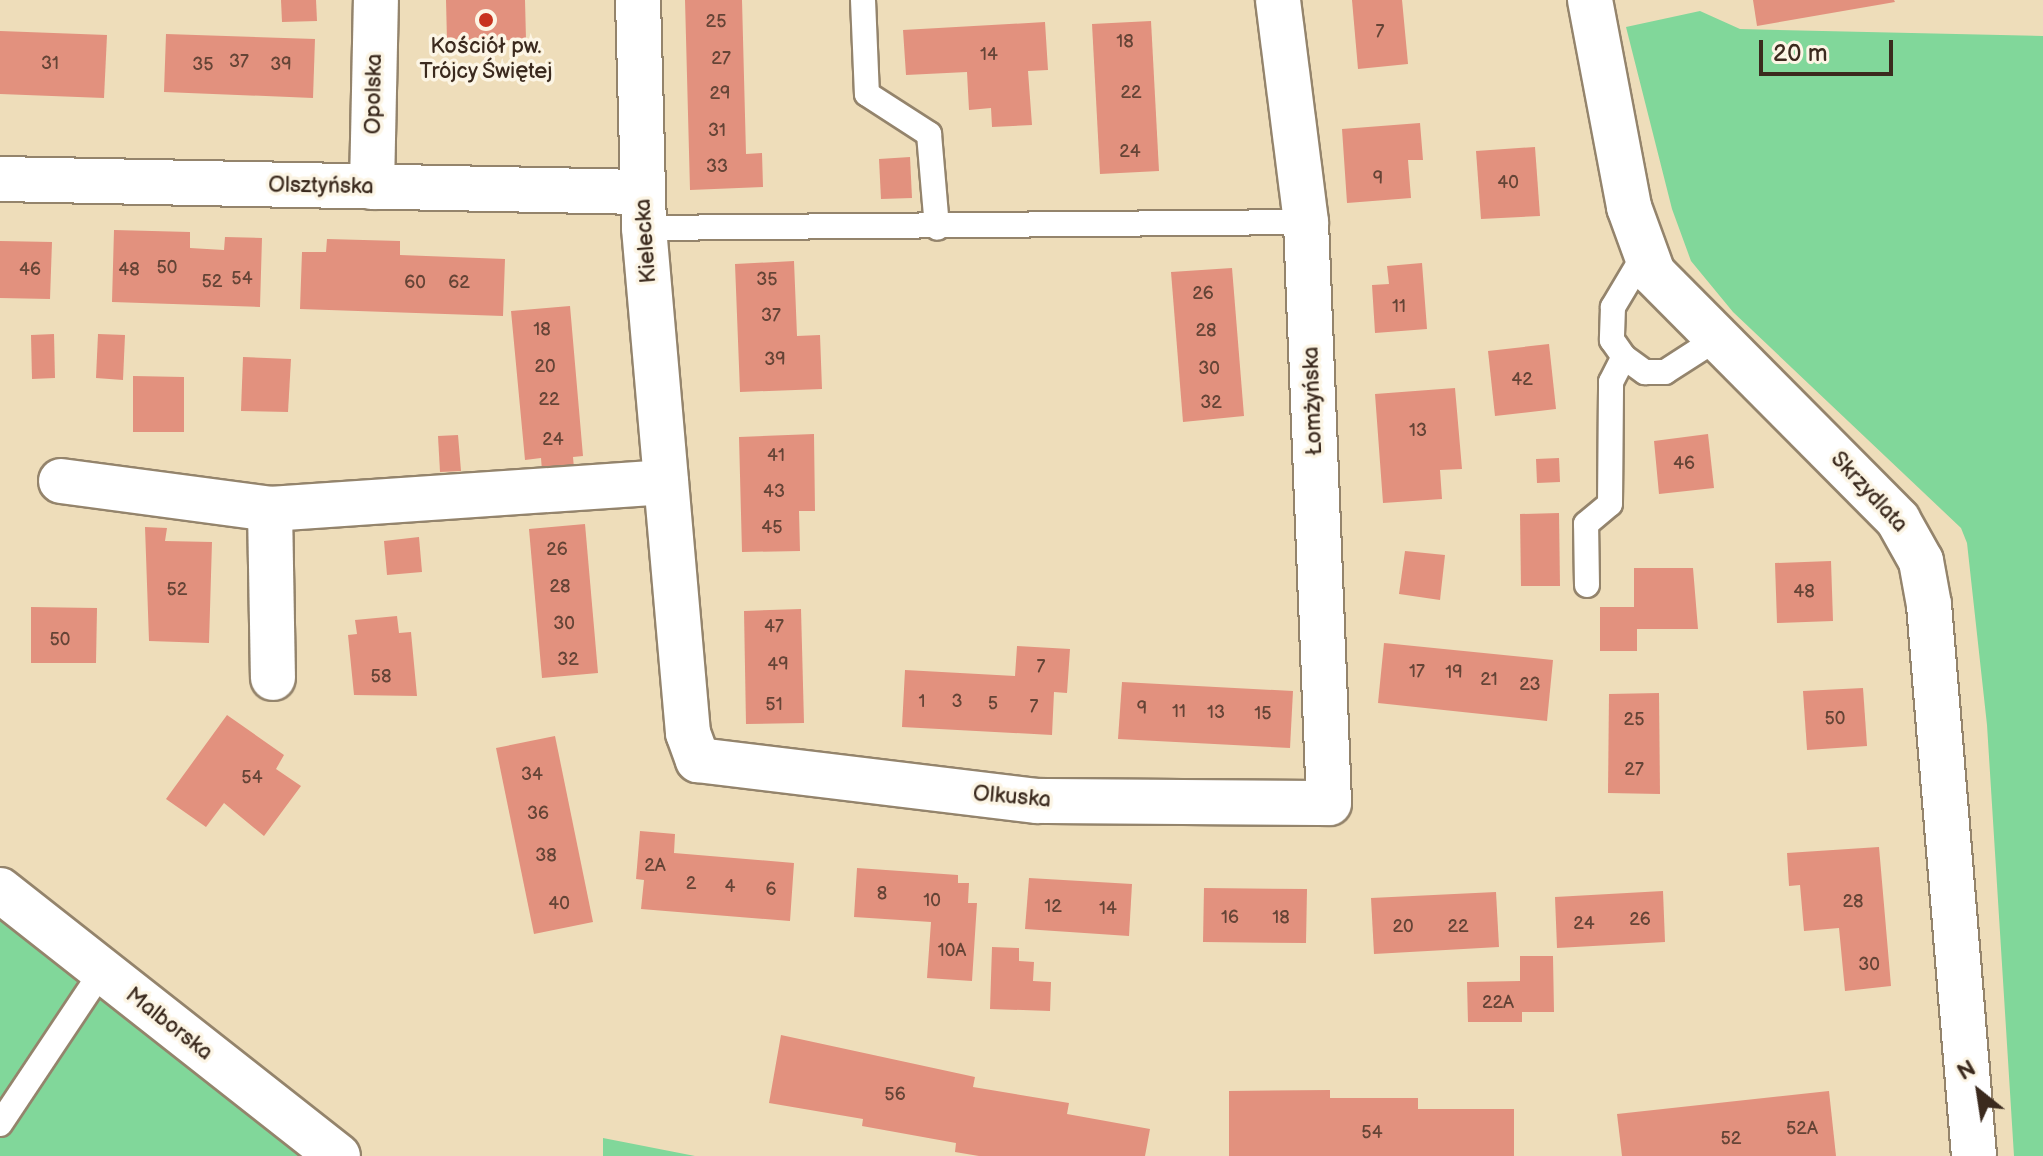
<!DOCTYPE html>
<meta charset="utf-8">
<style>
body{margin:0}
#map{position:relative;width:2043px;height:1156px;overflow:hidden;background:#eeddba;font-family:"Balsamiq Sans",sans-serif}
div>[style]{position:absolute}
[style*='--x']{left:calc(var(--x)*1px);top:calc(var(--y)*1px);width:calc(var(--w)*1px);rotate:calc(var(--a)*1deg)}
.green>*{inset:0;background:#81d79a}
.building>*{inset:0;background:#e2917e}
.roads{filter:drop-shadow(2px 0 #94846c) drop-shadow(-2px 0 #94846c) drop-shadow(0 2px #94846c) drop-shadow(0 -2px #94846c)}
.service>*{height:24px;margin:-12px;padding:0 12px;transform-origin:12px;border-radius:12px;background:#fff}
.minor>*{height:44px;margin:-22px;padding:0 22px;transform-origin:22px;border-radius:22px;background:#fff}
.dots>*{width:22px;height:22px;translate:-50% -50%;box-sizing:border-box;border:4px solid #fcf5e5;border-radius:50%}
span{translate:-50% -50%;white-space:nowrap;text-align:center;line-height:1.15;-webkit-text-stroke:7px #fcf5e5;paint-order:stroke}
.number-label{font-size:18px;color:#654436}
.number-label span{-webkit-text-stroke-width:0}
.poi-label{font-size:22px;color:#3b2a1e}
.street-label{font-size:22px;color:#3b2a1e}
.north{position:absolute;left:1939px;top:1052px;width:80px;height:80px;-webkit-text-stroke:6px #fcf5e5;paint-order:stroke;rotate:330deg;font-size:22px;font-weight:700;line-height:32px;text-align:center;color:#3b2a1e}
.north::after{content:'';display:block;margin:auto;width:28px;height:36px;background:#3b2a1e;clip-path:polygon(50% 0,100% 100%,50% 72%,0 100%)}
.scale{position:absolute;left:1759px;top:40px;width:134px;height:36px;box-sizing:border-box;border:4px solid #3b2a1e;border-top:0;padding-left:10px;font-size:24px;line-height:28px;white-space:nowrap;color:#3b2a1e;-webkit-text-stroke:6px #fcf5e5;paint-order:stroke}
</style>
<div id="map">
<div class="green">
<i style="clip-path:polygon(1700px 11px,1740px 29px,2043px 36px,2043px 1156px,2014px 1156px,1987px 725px,1967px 543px,1961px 528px,1733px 312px,1691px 261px,1672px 209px,1626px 27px)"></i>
<i style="clip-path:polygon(0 916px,302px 1156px,0 1156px)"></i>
<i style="clip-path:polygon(603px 1138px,695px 1156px,696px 1156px,603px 1156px)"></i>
</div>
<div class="building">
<i style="clip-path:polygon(281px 0,316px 0,317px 21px,282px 22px)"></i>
<i style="clip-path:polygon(446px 0,525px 0,526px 40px,447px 41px)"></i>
<i style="clip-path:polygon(685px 0,742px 0,746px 154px,762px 153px,763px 187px,690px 190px)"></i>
<i style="clip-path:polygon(1352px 0,1402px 0,1408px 64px,1358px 69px)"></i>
<i style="clip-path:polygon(1753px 0,1894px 0,1895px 2px,1757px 26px)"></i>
<i style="clip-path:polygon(1151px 21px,1159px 171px,1100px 174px,1092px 24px)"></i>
<i style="clip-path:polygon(1045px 22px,1048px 70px,1028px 71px,1032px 125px,992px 127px,991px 108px,969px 110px,967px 72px,906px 75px,903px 30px)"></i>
<i style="clip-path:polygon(0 31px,107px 35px,104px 98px,0 94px)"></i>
<i style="clip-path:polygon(166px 34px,315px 39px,313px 98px,164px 92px)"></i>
<i style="clip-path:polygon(1420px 123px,1423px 160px,1408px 160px,1411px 198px,1347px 203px,1342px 129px)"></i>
<i style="clip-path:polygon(1535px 147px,1540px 216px,1481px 219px,1476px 151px)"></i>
<i style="clip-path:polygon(910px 157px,912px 198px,881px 199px,879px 159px)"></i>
<i style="clip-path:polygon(114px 230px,190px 232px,190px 248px,224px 250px,225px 237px,262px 238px,260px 307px,112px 302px)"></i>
<i style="clip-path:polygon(327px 239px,400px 241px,400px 255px,505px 259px,503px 316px,300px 309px,302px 252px,326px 252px)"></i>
<i style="clip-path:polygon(0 241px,52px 242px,50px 299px,0 298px)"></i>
<i style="clip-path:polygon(794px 261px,797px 336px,820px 335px,822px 389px,740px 392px,735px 264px)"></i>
<i style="clip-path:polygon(1422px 263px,1427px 329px,1375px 333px,1372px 285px,1389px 284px,1387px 266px)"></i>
<i style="clip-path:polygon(1232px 268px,1244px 416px,1183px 422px,1171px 272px)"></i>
<i style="clip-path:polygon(570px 306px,583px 456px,573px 457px,574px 468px,542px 471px,541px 458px,525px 460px,511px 311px)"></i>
<i style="clip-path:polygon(54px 334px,55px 378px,32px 379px,31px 335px)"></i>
<i style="clip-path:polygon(98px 334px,125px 335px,123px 380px,96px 378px)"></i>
<i style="clip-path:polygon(1549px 344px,1556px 409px,1495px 416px,1488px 351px)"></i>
<i style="clip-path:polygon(243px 357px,291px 359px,288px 412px,241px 411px)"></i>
<i style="clip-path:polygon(133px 376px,184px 377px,184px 432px,133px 432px)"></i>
<i style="clip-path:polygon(1455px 388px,1462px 469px,1440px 470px,1442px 499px,1383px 503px,1375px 394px)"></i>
<i style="clip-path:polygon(814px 434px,815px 511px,799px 511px,800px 551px,742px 552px,739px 437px)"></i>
<i style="clip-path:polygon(1708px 434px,1714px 488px,1659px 494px,1654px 441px)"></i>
<i style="clip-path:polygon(458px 435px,461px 471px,440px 472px,438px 436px)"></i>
<i style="clip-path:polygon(1559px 458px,1560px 482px,1537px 483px,1536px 459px)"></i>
<i style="clip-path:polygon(1559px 513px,1560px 586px,1521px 586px,1520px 514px)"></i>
<i style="clip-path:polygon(585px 524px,598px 673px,542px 678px,529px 529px)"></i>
<i style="clip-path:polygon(145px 527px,167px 528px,165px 541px,212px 542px,209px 643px,149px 641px)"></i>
<i style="clip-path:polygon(419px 537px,422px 572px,387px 575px,384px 541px)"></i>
<i style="clip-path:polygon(1405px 551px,1445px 555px,1440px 600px,1399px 594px)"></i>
<i style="clip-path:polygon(1831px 561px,1833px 621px,1777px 623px,1775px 563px)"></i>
<i style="clip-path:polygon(1634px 568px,1693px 568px,1698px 629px,1637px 629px,1637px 651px,1600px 651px,1600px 607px,1634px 607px)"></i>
<i style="clip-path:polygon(31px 607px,97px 608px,96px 663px,31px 663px)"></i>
<i style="clip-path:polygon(801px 609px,804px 723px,746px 724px,744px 611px)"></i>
<i style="clip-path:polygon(397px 616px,399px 633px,411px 632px,417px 696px,354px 695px,348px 635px,357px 634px,355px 620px)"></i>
<i style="clip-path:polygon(1384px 643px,1553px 660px,1547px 721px,1378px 703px)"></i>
<i style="clip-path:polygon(1017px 646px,1070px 649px,1067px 693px,1054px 692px,1052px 735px,902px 727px,905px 670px,1015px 676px)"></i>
<i style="clip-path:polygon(1122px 682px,1293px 691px,1290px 748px,1118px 739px)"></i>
<i style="clip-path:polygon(1863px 688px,1867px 746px,1807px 750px,1803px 691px)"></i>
<i style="clip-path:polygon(1659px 693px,1660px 794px,1608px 793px,1609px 694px)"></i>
<i style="clip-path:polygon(227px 715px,284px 755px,276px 769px,301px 786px,264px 836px,224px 803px,206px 827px,166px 799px)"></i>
<i style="clip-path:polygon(555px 736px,593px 922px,534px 934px,496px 748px)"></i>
<i style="clip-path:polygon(640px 831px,675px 834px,674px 853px,794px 863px,790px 921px,641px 909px,644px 880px,636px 879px)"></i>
<i style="clip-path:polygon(1879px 847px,1891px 986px,1845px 991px,1839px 928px,1804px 931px,1800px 885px,1789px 886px,1787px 853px)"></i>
<i style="clip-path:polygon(857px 868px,958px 875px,958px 883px,969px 883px,968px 903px,977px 903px,972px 981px,927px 978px,931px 922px,854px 917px)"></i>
<i style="clip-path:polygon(1029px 878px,1132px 884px,1129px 936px,1025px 929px)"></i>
<i style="clip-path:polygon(1204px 888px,1307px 889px,1306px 943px,1203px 942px)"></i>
<i style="clip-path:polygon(1663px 891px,1665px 942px,1557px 948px,1555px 897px)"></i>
<i style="clip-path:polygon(1496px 892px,1499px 947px,1374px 954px,1371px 898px)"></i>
<i style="clip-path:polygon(992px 947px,1019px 948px,1019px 961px,1034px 962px,1033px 981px,1051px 982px,1050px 1011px,990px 1009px)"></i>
<i style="clip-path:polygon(1520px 956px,1553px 956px,1554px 1012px,1522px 1012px,1522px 1022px,1468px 1022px,1467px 982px,1520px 981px)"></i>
<i style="clip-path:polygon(781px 1035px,975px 1077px,973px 1087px,1069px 1103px,1067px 1114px,1150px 1129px,1145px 1156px,979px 1156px,955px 1152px,956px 1143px,862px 1126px,863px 1119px,769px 1103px)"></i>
<i style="clip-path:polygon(1330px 1090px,1330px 1098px,1418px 1098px,1418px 1109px,1514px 1109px,1514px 1156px,1229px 1156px,1229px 1091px)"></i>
<i style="clip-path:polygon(1829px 1091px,1836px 1156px,1622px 1156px,1617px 1114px)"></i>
</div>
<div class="roads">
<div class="service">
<i style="--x:863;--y:0;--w:94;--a:87.6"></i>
<i style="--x:867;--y:94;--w:74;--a:32.8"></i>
<i style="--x:929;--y:134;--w:94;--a:85.1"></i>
<i style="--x:644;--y:228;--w:662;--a:-0.52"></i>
<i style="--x:1644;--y:255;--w:61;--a:120.8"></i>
<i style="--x:1613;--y:307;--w:33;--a:92"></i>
<i style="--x:1612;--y:340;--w:21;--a:55"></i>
<i style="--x:1624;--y:357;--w:26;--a:36"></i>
<i style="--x:1645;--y:372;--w:20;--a:0"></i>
<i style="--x:1665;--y:372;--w:63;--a:-32.7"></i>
<i style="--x:1587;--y:585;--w:61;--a:-90.9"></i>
<i style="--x:1586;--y:524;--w:31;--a:-40"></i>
<i style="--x:1610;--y:504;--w:122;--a:-89.5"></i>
<i style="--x:1611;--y:382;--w:28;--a:-63"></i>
<i style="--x:0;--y:1124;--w:184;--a:-56.3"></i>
</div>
<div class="minor">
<i style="--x:638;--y:0;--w:228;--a:88.5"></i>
<i style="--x:644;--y:228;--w:507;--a:85.02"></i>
<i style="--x:688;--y:733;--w:29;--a:70"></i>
<i style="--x:698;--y:760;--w:341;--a:6.9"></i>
<i style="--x:1037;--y:801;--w:292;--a:0.4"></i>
<i style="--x:1329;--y:803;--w:581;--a:-92.27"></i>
<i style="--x:1306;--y:222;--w:224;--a:-97.2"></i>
<i style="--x:1590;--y:0;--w:211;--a:79.3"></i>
<i style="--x:1629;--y:207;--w:70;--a:70"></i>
<i style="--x:1653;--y:273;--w:348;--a:45.2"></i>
<i style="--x:1898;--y:520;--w:47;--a:60.7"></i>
<i style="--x:1921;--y:561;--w:45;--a:79.7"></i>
<i style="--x:1929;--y:605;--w:553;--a:85.33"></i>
<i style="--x:0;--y:179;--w:642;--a:1.16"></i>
<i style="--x:372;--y:187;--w:187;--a:-88.8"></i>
<i style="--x:61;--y:481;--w:211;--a:7.6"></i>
<i style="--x:270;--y:509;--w:397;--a:-3.9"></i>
<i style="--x:270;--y:509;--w:169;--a:89"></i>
<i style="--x:0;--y:890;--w:430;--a:38.2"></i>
</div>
</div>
<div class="dots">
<i style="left:486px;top:20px;background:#c8321e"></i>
</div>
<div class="number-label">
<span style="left:716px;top:22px">25</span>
<span style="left:1380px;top:32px">7</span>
<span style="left:1125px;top:42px">18</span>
<span style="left:989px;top:55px">14</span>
<span style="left:721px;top:59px">27</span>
<span style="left:239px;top:62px">37</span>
<span style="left:50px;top:64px">31</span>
<span style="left:203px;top:65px">35</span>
<span style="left:281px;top:65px">39</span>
<span style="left:1131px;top:93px">22</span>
<span style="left:720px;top:94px">29</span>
<span style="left:717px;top:131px">31</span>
<span style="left:1130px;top:152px">24</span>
<span style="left:717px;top:167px">33</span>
<span style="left:1378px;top:179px">9</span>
<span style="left:1508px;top:183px">40</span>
<span style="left:167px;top:268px">50</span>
<span style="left:30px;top:270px">46</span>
<span style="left:129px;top:270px">48</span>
<span style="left:242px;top:279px">54</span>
<span style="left:767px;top:280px">35</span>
<span style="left:212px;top:282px">52</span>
<span style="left:415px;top:283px">60</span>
<span style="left:459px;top:283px">62</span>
<span style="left:1203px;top:294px">26</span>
<span style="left:1399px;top:307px">11</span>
<span style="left:771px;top:316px">37</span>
<span style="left:542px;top:330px">18</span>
<span style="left:1206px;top:331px">28</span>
<span style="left:775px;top:360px">39</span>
<span style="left:545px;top:367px">20</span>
<span style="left:1209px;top:369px">30</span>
<span style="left:1522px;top:380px">42</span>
<span style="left:549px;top:400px">22</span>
<span style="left:1211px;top:403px">32</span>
<span style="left:1418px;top:431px">13</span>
<span style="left:553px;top:440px">24</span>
<span style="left:776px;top:456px">41</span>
<span style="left:1684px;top:464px">46</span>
<span style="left:774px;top:492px">43</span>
<span style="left:772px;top:528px">45</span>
<span style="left:557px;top:550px">26</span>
<span style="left:560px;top:587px">28</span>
<span style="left:177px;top:590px">52</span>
<span style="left:1804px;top:592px">48</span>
<span style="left:564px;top:624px">30</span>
<span style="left:774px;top:627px">47</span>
<span style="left:60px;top:640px">50</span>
<span style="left:568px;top:660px">32</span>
<span style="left:778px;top:665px">49</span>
<span style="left:1041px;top:667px">7</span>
<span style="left:1417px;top:672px">17</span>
<span style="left:1454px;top:673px">19</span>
<span style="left:381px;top:677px">58</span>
<span style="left:1489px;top:680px">21</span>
<span style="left:1530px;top:685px">23</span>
<span style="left:922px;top:702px">1</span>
<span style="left:957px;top:702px">3</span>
<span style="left:993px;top:704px">5</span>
<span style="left:774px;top:705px">51</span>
<span style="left:1034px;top:707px">7</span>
<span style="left:1142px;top:709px">9</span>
<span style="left:1179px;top:712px">11</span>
<span style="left:1216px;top:713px">13</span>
<span style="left:1263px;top:714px">15</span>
<span style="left:1835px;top:719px">50</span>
<span style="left:1634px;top:720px">25</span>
<span style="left:1634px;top:770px">27</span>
<span style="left:532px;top:775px">34</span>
<span style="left:252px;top:778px">54</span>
<span style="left:538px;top:814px">36</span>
<span style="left:546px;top:856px">38</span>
<span style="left:655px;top:866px">2A</span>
<span style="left:691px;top:884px">2</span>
<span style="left:730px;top:887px">4</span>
<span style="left:771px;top:890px">6</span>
<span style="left:882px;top:894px">8</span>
<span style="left:932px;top:901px">10</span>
<span style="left:1853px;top:902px">28</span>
<span style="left:559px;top:904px">40</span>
<span style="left:1053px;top:907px">12</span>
<span style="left:1108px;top:909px">14</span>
<span style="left:1230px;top:918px">16</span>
<span style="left:1281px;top:918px">18</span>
<span style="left:1640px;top:920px">26</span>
<span style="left:1584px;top:924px">24</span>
<span style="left:1403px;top:927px">20</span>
<span style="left:1458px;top:927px">22</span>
<span style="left:952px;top:951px">10A</span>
<span style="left:1869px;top:965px">30</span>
<span style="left:1498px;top:1003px">22A</span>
<span style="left:895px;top:1095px">56</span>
<span style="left:1802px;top:1129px">52A</span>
<span style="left:1372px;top:1133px">54</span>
<span style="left:1731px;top:1139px">52</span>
</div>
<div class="poi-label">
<span style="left:486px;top:59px">Kościół pw.<br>Trójcy Świętej</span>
</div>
<div class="street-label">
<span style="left:374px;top:94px;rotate:-89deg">Opolska</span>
<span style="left:321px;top:186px;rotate:1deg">Olsztyńska</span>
<span style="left:646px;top:241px;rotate:-94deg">Kielecka</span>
<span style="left:1313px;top:401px;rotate:-92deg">Łomżyńska</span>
<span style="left:1869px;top:492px;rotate:47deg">Skrzydlata</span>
<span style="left:1012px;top:797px;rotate:5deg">Olkuska</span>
<span style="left:169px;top:1024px;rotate:38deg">Malborska</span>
</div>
<div class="north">N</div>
<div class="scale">20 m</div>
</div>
